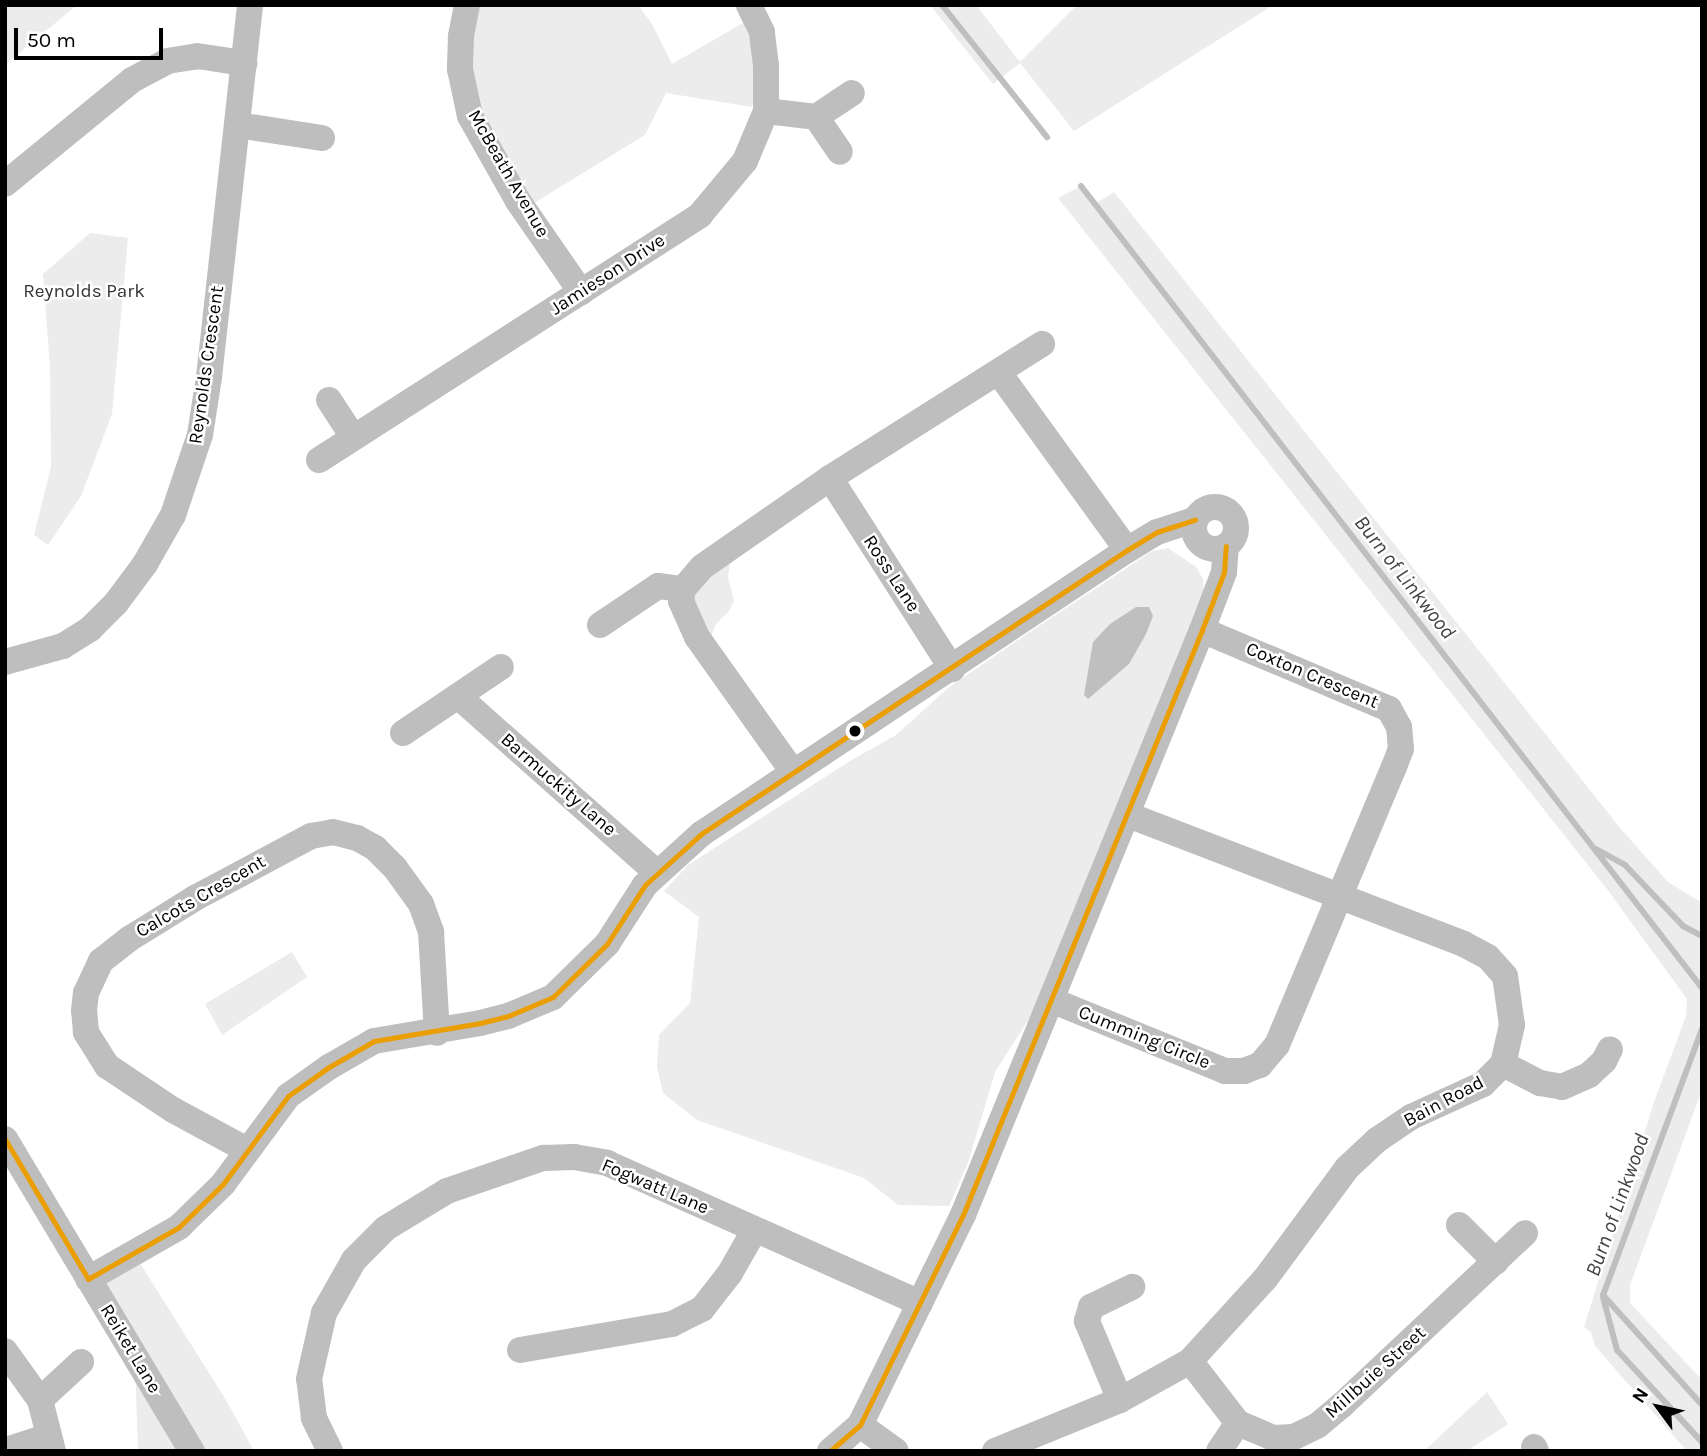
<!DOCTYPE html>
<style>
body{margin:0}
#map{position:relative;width:1707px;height:1456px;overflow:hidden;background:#fff;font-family:Karla,sans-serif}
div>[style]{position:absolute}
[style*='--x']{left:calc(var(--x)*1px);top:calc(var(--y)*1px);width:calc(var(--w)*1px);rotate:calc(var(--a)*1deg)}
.green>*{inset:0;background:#ececec}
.water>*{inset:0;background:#bfbfbf}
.stream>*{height:6px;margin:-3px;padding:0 3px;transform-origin:3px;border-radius:3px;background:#bfbfbf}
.minor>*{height:26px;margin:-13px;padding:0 13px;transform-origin:13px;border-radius:13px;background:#bebebe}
.minor>.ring{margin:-13px;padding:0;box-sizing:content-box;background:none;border:26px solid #bebebe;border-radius:50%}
.bus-1>*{height:5px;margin:-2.5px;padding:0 2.5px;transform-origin:2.5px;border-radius:2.5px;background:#eb9e00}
.dots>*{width:19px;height:19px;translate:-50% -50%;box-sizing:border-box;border:4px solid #fff;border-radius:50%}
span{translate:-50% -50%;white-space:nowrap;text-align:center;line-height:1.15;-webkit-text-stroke:5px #fff;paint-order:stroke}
.street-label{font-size:19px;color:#000}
.park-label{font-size:19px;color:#333}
.water-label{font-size:21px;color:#444;font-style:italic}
.frame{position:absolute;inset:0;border:7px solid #000;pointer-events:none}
.north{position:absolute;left:1623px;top:1372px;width:70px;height:70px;-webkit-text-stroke:5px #fff;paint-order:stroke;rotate:303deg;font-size:19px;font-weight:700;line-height:28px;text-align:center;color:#000}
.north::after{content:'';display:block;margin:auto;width:24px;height:32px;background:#000;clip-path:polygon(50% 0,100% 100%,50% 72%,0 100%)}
.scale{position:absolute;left:14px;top:28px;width:149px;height:32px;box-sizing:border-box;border:4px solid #000;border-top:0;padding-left:9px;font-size:21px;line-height:24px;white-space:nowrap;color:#000;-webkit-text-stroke:5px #fff;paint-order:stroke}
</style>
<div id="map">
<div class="green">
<i style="clip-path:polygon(5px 5px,77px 5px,5px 65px)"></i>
<i style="clip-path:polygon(477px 5px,638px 5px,652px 24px,672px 64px,743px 23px,753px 46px,757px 79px,752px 107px,666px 93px,645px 135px,534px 203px,486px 131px,470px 71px)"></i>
<i style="clip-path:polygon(930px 5px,976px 5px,1020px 62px,1077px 5px,1273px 5px,1074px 131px,1020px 63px,993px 84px)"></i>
<i style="clip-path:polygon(1081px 186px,1095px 204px,1114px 192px,1621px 829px,1668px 882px,1702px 903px,1702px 1090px,1630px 1285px,1630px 1303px,1702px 1380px,1702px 1451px,1687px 1451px,1595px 1346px,1591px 1332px,1584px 1327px,1654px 1102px,1686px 1016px,1687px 999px,1607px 889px,1058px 198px)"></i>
<i style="clip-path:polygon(90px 233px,128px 238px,112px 414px,81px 496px,48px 545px,34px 535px,51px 467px,50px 368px,43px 274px)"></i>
<i style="clip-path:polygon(1168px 548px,1196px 567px,1203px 579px,1204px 592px,1036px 1008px,995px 1072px,968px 1163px,949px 1206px,898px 1205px,864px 1178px,697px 1120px,663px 1093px,657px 1067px,659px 1035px,690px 1003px,699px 917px,664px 891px,688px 865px,850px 761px,896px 735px,948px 688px,1015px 642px,1152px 551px)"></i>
<i style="clip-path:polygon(730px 559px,728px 577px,734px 601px,729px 611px,716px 624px,711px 636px,683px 589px)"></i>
<i style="clip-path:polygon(292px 952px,307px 977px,222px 1035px,205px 1004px)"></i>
<i style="clip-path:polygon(133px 1252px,226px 1400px,254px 1451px,138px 1451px,135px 1364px,88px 1279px)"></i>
<i style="clip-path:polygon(1487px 1392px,1508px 1424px,1467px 1451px,1424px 1451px)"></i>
</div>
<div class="water">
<i style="clip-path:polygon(1136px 607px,1149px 607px,1153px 616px,1146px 634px,1129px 664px,1088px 699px,1084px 695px,1093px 642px,1110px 624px)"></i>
</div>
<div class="stream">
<i style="--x:942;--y:5;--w:169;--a:51.5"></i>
<i style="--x:1081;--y:186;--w:1014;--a:52.25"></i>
<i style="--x:1596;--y:849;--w:33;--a:29"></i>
<i style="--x:1625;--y:865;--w:84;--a:46.4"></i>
<i style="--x:1683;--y:926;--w:21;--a:28"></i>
<i style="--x:1702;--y:1029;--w:284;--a:110.4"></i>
<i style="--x:1603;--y:1295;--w:148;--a:48"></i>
<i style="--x:1603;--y:1297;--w:55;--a:75.2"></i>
<i style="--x:1617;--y:1350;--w:125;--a:47.3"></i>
</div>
<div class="minor">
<i style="--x:467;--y:5;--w:33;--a:101"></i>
<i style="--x:461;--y:37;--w:32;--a:92"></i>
<i style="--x:460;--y:69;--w:48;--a:78"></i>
<i style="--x:470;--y:116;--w:98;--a:60.5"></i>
<i style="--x:518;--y:201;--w:111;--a:55.3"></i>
<i style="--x:766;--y:111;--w:50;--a:6.8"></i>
<i style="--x:816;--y:117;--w:42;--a:55.6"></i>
<i style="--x:816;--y:117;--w:43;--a:-33.7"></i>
<i style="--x:238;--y:125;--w:85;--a:8.8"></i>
<i style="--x:5;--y:184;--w:164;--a:-39.3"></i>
<i style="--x:132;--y:80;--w:40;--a:-28"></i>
<i style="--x:167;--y:61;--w:30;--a:-9"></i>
<i style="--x:197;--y:56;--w:48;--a:8.5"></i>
<i style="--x:999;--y:373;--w:218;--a:54.1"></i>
<i style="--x:329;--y:400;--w:44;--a:57"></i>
<i style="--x:319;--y:460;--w:453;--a:-32.7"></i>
<i style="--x:700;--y:215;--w:70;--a:-50.2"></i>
<i style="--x:745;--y:161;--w:54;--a:-67.2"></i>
<i style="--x:766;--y:111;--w:45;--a:-90"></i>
<i style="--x:766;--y:66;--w:34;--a:-97"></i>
<i style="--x:762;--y:32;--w:30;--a:-116"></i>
<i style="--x:830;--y:478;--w:227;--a:57.4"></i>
<i class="ring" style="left:1194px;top:507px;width:16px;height:16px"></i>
<i style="--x:600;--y:625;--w:70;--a:-33.9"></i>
<i style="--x:658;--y:586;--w:25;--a:7"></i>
<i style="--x:5;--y:662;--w:60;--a:-15.4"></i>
<i style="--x:63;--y:646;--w:32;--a:-32"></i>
<i style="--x:90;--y:629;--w:37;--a:-45"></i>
<i style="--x:116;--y:603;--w:49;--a:-53.4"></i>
<i style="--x:145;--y:564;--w:56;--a:-60.3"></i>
<i style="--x:173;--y:515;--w:84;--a:-71.4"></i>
<i style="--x:200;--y:435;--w:59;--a:-81.2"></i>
<i style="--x:209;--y:377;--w:374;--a:-83.7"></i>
<i style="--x:459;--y:697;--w:265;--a:41.6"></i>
<i style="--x:403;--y:733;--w:118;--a:-34"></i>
<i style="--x:793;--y:772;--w:166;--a:-125.4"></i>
<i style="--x:697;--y:637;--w:39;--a:-114"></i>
<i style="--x:681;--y:601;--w:12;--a:-81"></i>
<i style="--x:683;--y:589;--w:29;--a:-49"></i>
<i style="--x:702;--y:567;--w:156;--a:-34.8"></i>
<i style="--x:830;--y:478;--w:251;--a:-32.3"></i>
<i style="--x:1051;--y:1000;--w:188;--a:22.2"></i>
<i style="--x:1225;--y:1071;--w:19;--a:0"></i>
<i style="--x:1244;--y:1071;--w:17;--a:-21"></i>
<i style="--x:1260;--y:1065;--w:26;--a:-50"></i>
<i style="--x:1277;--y:1045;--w:302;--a:-67.2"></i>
<i style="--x:1394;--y:767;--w:19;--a:-69"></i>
<i style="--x:1401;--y:749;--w:22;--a:-95"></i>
<i style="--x:1399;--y:727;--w:21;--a:-119"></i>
<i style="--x:1389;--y:709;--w:203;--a:-157.1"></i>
<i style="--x:1503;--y:1064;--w:42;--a:27.2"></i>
<i style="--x:1540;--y:1083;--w:22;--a:10"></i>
<i style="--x:1562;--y:1087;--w:30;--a:-24"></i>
<i style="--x:1589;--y:1075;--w:21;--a:-43"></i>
<i style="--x:1604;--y:1061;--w:13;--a:-63"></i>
<i style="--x:5;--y:1139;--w:364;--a:59.1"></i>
<i style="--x:247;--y:1150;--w:84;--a:-151.6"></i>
<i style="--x:173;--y:1110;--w:79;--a:-146.3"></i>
<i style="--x:107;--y:1066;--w:40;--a:-122"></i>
<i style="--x:86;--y:1032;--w:21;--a:-95"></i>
<i style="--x:84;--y:1011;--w:18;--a:-84"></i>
<i style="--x:86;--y:993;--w:35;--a:-65"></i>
<i style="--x:101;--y:961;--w:36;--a:-38"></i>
<i style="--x:129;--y:939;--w:78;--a:-31.8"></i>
<i style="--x:195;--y:898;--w:132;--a:-28.1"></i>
<i style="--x:311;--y:836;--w:22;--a:-10"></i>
<i style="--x:333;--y:832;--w:25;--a:14"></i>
<i style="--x:357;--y:838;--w:21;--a:29"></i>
<i style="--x:375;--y:848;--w:28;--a:45"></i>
<i style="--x:395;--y:868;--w:44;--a:54.2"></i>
<i style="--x:421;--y:904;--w:30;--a:70"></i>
<i style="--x:431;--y:932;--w:101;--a:86.6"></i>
<i style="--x:1459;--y:1225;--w:52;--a:45"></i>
<i style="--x:88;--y:1279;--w:105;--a:-29.7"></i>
<i style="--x:179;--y:1227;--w:62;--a:-44.3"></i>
<i style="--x:223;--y:1184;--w:109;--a:-53.5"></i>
<i style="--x:288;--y:1096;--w:50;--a:-35.3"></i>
<i style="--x:329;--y:1067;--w:52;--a:-30"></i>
<i style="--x:374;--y:1041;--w:108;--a:-9.6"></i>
<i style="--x:480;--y:1023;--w:29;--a:-14"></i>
<i style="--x:508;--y:1016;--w:49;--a:-22.9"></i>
<i style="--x:553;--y:997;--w:76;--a:-44.5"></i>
<i style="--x:607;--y:944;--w:70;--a:-57.2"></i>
<i style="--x:645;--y:885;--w:76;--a:-42.3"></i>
<i style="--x:701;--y:834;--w:512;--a:-33.69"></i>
<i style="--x:1127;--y:550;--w:35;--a:-31"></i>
<i style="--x:1157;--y:532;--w:40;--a:-18"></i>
<i style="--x:520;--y:1350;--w:154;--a:-9.7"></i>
<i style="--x:672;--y:1324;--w:34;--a:-27"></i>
<i style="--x:702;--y:1309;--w:46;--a:-52.1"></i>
<i style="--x:730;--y:1273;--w:48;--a:-60.3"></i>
<i style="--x:5;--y:1351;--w:60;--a:54.5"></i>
<i style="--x:40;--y:1400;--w:53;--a:75.7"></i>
<i style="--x:1190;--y:1361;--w:78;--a:52.3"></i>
<i style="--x:1238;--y:1423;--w:38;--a:23"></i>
<i style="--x:1273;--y:1438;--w:21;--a:-3"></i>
<i style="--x:1294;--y:1437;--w:25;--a:-26"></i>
<i style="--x:1317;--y:1426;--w:33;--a:-40"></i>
<i style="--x:1342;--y:1405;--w:251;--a:-43.2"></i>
<i style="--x:40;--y:1400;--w:56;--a:-42.8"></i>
<i style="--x:1120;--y:1400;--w:86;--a:-112.7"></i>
<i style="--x:1087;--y:1321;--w:15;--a:-74"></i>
<i style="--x:1091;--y:1307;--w:46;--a:-26"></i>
<i style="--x:860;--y:1425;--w:44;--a:35.8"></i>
<i style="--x:1534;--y:1447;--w:4;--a:63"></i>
<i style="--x:12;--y:1448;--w:38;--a:-18"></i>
<i style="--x:330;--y:1451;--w:37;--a:-116"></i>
<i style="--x:314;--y:1418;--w:39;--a:-97"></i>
<i style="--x:309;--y:1379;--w:68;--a:-77.2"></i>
<i style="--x:324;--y:1313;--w:61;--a:-60.5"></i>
<i style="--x:354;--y:1260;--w:45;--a:-45"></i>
<i style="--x:386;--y:1228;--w:71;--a:-31.2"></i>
<i style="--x:447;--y:1191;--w:102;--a:-19"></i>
<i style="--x:543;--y:1158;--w:31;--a:-2"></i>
<i style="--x:574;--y:1157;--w:34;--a:10"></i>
<i style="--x:607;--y:1163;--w:343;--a:24.1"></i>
<i style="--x:830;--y:1451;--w:40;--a:-41"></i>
<i style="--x:860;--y:1425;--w:234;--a:-63.9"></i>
<i style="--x:963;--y:1215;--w:632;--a:-67.78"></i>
<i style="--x:1202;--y:630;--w:62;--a:-69.2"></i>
<i style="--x:1224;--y:572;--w:26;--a:-86"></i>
<i style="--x:995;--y:1451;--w:135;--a:-22.2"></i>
<i style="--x:1120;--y:1400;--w:80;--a:-29.1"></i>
<i style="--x:1190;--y:1361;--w:111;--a:-47.6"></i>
<i style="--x:1265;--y:1279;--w:138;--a:-53.5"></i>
<i style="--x:1347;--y:1168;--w:41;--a:-43"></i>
<i style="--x:1377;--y:1140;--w:41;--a:-34.1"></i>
<i style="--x:1411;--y:1117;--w:79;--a:-24.6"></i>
<i style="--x:1483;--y:1084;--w:28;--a:-45"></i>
<i style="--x:1503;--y:1064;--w:40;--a:-77"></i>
<i style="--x:1512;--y:1025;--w:49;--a:-98.1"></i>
<i style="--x:1505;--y:976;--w:25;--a:-132"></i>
<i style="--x:1488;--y:957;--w:27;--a:-152"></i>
<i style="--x:1464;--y:944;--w:360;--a:-159"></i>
<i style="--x:1219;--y:1451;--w:34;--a:-56"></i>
</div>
<div class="bus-1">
<i style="--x:5;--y:1139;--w:163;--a:59.3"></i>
<i style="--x:88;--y:1279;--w:105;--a:-29.7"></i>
<i style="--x:179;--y:1227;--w:62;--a:-44.3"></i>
<i style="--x:223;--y:1184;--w:109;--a:-53.5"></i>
<i style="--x:288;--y:1096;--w:50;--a:-35.3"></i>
<i style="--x:329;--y:1067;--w:52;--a:-30"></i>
<i style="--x:374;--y:1041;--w:108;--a:-9.6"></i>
<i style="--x:480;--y:1023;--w:29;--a:-14"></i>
<i style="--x:508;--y:1016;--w:49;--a:-22.9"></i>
<i style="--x:553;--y:997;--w:76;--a:-44.5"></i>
<i style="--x:607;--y:944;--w:70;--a:-57.2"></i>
<i style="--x:645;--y:885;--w:76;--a:-42.3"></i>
<i style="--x:701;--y:834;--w:512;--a:-33.69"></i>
<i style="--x:1127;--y:550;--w:35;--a:-31"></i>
<i style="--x:1157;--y:532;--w:40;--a:-18"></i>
<i style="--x:830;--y:1451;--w:40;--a:-41"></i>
<i style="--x:860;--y:1425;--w:234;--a:-63.9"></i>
<i style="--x:963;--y:1215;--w:632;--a:-67.78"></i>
<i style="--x:1202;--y:630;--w:62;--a:-69.2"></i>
<i style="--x:1224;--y:572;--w:26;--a:-86"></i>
</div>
<div class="dots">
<i style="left:855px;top:731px;background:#000"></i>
</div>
<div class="street-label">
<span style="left:508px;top:174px;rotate:60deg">McBeath Avenue</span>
<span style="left:608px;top:275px;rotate:-33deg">Jamieson Drive</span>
<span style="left:207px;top:365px;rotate:-82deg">Reynolds Crescent</span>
<span style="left:891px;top:574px;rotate:57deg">Ross Lane</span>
<span style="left:1312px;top:676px;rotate:23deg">Coxton Crescent</span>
<span style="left:558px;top:785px;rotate:41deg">Barmuckity Lane</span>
<span style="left:201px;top:897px;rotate:-30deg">Calcots Crescent</span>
<span style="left:1144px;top:1038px;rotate:22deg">Cumming Circle</span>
<span style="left:1444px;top:1102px;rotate:-28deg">Bain Road</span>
<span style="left:655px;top:1187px;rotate:23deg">Fogwatt Lane</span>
<span style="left:130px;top:1349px;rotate:59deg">Reiket Lane</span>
<span style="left:1376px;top:1373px;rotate:-42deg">Millbuie Street</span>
</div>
<div class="park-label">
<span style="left:84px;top:292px">Reynolds Park</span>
</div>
<div class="water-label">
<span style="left:1405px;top:577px;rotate:52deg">Burn of Linkwood</span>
<span style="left:1617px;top:1205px;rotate:-70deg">Burn of Linkwood</span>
</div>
<div class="frame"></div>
<div class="north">N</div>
<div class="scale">50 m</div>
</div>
